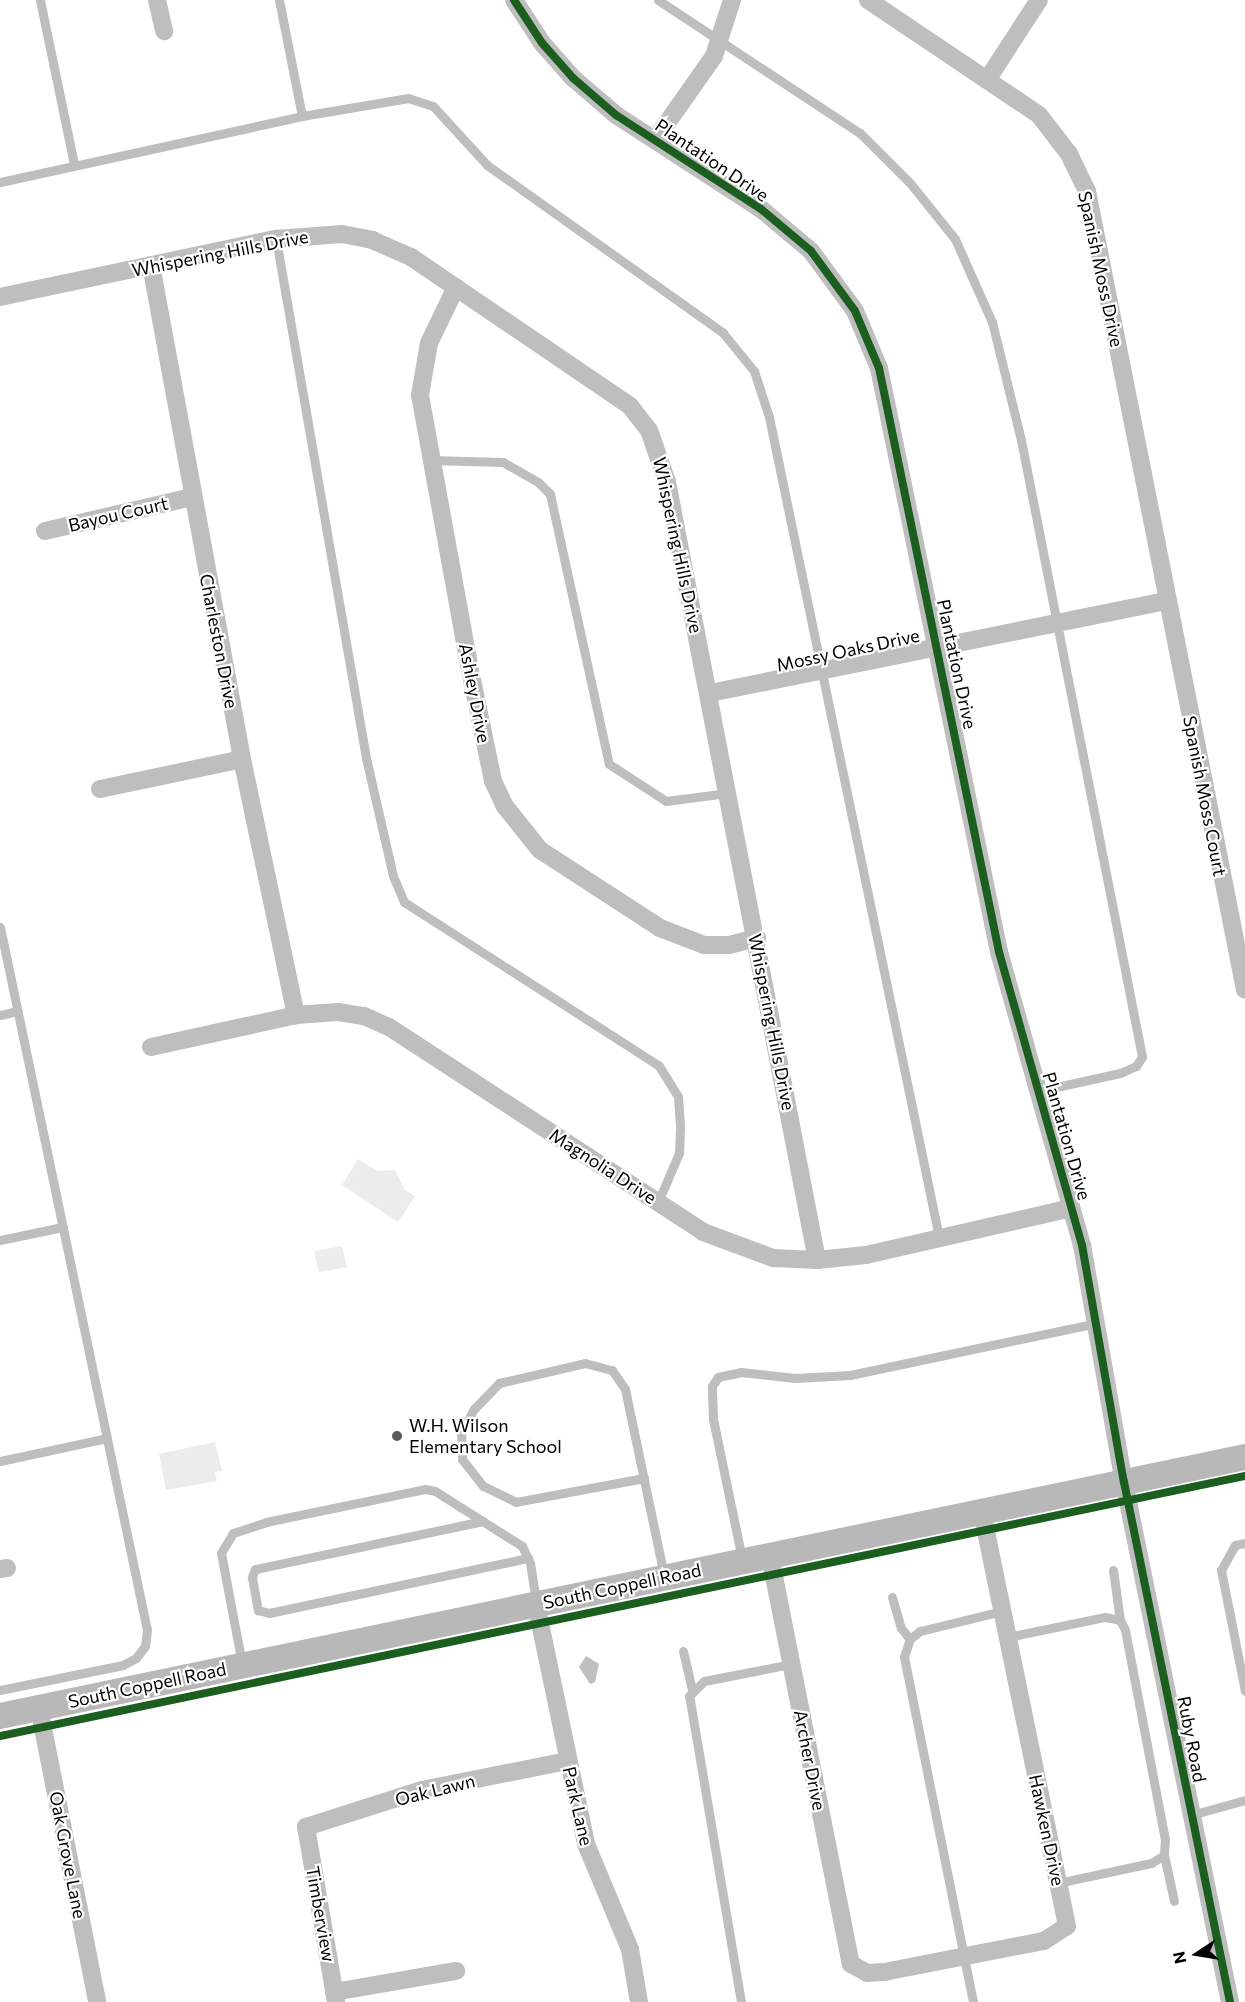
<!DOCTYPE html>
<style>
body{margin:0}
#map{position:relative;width:1245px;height:2002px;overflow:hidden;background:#fff;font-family:Commissioner,sans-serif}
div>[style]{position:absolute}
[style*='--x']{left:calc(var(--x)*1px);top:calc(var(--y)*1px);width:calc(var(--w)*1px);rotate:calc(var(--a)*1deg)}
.green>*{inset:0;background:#ececec}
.water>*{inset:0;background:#bfbfbf}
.lane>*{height:9px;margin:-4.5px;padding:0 4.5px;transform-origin:4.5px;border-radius:4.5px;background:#bebebe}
.street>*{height:18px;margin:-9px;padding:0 9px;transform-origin:9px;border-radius:9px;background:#bebebe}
.secondary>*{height:26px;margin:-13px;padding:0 13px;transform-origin:13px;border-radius:13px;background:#b8b8b8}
.cycleway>*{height:8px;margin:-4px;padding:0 4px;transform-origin:4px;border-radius:4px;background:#1b5e20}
.dots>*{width:16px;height:16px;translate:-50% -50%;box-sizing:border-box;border:3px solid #fff;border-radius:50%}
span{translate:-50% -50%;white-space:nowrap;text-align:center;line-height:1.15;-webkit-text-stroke:4.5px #fff;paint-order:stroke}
.street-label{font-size:18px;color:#000}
.poi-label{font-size:18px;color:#000}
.left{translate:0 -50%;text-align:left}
.north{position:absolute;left:1167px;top:1924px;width:60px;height:60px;-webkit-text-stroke:4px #fff;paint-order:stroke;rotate:258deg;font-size:16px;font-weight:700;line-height:24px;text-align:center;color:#000}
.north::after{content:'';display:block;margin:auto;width:21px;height:27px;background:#000;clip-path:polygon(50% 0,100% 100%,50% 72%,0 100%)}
</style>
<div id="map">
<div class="green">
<i style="clip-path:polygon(358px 1159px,377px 1171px,395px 1170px,405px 1190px,415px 1196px,398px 1222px,342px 1185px)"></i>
<i style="clip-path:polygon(342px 1246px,347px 1267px,319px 1272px,314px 1251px)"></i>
<i style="clip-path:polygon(215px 1442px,222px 1471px,215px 1472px,217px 1481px,166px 1490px,159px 1454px)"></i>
</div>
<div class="water">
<i style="clip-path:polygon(586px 1656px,599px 1664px,595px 1682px,590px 1684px,579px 1667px)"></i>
</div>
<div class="lane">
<i style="--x:40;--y:0;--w:167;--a:78.3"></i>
<i style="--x:279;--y:0;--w:118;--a:78.8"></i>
<i style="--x:658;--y:0;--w:242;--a:33.4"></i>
<i style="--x:860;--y:133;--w:71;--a:45"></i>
<i style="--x:910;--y:183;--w:72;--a:51.2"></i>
<i style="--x:955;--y:239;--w:91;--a:66"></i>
<i style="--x:992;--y:322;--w:122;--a:76.2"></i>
<i style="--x:1021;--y:440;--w:629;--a:78.9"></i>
<i style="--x:1142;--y:1057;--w:11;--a:124"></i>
<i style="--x:1136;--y:1066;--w:17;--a:156"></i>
<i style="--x:1120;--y:1073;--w:83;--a:167.5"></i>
<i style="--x:0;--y:182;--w:309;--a:-12.3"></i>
<i style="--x:302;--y:116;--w:108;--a:-9.6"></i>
<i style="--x:408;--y:98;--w:26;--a:18"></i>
<i style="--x:433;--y:106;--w:80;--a:47.5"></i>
<i style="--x:487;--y:165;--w:290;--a:35.4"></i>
<i style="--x:723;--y:333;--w:49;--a:50.8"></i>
<i style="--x:754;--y:371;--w:48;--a:71.9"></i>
<i style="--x:769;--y:417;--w:837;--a:78.29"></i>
<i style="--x:276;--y:239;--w:527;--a:80.16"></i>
<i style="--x:366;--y:758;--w:121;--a:77.1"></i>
<i style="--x:393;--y:876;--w:28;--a:67"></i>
<i style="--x:404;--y:902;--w:303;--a:32.7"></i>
<i style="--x:659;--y:1066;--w:36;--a:58"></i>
<i style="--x:678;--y:1097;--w:30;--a:86"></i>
<i style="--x:680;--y:1127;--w:26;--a:92"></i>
<i style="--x:679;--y:1153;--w:53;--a:113.2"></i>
<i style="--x:429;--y:460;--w:74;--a:1.5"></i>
<i style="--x:503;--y:462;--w:40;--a:29.7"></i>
<i style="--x:538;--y:482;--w:17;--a:45"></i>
<i style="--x:550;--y:494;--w:276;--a:77.7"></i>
<i style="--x:609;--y:764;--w:68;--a:33"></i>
<i style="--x:666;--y:801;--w:63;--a:-7.4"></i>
<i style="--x:0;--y:927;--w:718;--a:78.19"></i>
<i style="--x:147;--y:1630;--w:16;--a:97"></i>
<i style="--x:145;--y:1646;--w:15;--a:127"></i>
<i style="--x:136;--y:1658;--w:15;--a:152"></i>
<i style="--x:123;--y:1665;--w:126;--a:168.5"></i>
<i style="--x:0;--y:1015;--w:18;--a:-13"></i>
<i style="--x:0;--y:1240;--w:64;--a:-11.7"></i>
<i style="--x:0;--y:1461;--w:109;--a:-12.1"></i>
<i style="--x:644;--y:1478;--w:130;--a:169.4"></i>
<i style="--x:516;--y:1502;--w:37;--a:-154"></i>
<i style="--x:483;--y:1486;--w:34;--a:-128"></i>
<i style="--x:462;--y:1459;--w:26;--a:-92"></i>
<i style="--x:461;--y:1433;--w:27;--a:-62"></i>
<i style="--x:474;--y:1409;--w:36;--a:-46"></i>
<i style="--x:499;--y:1383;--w:88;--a:-13.1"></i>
<i style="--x:585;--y:1363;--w:28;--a:15"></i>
<i style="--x:612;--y:1370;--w:23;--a:56"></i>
<i style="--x:625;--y:1389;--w:190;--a:78.2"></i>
<i style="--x:483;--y:1521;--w:233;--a:168.1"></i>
<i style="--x:255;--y:1569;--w:9;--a:111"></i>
<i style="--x:252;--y:1577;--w:34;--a:80"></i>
<i style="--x:258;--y:1610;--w:11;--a:15"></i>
<i style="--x:269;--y:1613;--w:265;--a:-12"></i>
<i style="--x:1245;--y:1543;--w:10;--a:169"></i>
<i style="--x:1235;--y:1545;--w:29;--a:119"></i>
<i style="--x:1221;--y:1570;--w:123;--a:78.8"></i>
<i style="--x:742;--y:1559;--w:143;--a:-101.7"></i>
<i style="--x:713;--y:1419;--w:33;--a:-92"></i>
<i style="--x:712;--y:1386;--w:11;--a:-56"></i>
<i style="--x:718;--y:1377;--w:24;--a:-12"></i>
<i style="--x:741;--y:1372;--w:54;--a:6.3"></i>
<i style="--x:795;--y:1378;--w:55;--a:-3.1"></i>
<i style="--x:850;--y:1375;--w:252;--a:-11.9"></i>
<i style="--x:1113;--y:1570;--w:50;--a:82"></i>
<i style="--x:892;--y:1597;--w:32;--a:74"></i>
<i style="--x:901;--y:1628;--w:14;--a:51"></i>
<i style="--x:1008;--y:1637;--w:99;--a:-11.7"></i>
<i style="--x:1105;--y:1617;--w:15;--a:11"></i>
<i style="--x:1120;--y:1620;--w:11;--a:63"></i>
<i style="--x:1125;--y:1630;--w:213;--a:79.2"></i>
<i style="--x:1165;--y:1839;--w:16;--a:94"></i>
<i style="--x:1164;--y:1855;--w:15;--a:148"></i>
<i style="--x:1151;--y:1863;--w:95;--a:167.9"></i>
<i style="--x:683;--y:1651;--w:39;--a:77"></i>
<i style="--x:242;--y:1664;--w:113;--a:-100.7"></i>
<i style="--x:221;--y:1553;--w:23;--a:-59"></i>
<i style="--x:233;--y:1533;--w:35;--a:-18"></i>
<i style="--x:266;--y:1522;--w:162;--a:-11.7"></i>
<i style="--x:425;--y:1489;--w:10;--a:11"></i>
<i style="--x:435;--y:1491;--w:103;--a:32.3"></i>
<i style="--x:522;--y:1546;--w:19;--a:65"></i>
<i style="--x:530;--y:1563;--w:39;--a:81"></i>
<i style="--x:1191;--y:1815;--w:56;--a:-15.5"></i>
<i style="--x:1164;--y:1855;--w:47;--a:77.7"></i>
<i style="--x:741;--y:2002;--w:310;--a:-99.6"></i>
<i style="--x:689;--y:1696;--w:21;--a:-45"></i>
<i style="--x:704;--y:1681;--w:89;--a:-11.1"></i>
<i style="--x:973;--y:2002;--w:352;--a:-101.3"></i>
<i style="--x:904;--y:1657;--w:19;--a:-72"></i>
<i style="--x:910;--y:1639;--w:13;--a:-39"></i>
<i style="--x:920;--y:1631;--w:84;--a:-13.7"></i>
</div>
<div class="street">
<i style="--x:157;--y:0;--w:32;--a:77"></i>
<i style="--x:514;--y:0;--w:51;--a:56.9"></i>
<i style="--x:542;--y:43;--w:47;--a:48.5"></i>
<i style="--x:573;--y:78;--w:57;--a:40.7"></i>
<i style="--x:616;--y:115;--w:173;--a:33"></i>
<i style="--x:761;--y:209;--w:65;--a:40"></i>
<i style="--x:811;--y:251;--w:74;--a:53.7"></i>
<i style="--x:855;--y:311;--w:62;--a:67.2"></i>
<i style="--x:879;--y:368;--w:596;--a:78.39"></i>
<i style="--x:999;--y:952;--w:305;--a:74.2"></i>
<i style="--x:1082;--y:1245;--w:241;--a:80"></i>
<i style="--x:1124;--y:1482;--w:531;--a:78.48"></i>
<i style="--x:868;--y:0;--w:206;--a:33.9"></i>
<i style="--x:1039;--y:115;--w:49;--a:52.4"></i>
<i style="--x:1069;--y:154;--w:41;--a:64.1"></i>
<i style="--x:1087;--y:191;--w:814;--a:78.81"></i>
<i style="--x:987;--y:80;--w:95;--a:-57"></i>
<i style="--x:655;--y:140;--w:103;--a:-54.9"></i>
<i style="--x:714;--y:56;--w:59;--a:-72.2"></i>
<i style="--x:151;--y:265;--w:502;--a:79.56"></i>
<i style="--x:242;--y:759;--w:262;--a:78.1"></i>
<i style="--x:456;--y:287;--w:62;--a:115.7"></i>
<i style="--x:429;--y:343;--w:53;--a:99.8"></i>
<i style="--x:420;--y:395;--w:274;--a:79.7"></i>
<i style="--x:469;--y:665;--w:118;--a:78.3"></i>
<i style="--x:493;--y:781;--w:26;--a:65"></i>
<i style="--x:504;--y:805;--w:58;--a:51.3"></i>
<i style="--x:540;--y:850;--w:143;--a:33"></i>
<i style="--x:660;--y:928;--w:47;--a:21.1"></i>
<i style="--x:704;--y:945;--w:25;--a:0"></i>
<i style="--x:729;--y:945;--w:29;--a:-14"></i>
<i style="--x:0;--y:297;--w:282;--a:-11.9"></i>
<i style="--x:276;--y:239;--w:66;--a:-4.3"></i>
<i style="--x:342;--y:234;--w:31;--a:11"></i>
<i style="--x:372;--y:240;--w:43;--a:23.6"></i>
<i style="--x:411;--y:257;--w:265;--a:34.2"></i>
<i style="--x:630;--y:406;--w:31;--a:52"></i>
<i style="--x:649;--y:430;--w:55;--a:70.9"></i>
<i style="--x:667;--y:482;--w:792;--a:79.09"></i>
<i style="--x:45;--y:531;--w:151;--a:-13"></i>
<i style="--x:710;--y:693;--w:467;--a:-11.4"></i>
<i style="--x:100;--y:789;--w:145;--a:-11.9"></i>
<i style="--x:151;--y:1047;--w:148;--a:-12.4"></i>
<i style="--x:296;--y:1015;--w:42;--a:-4.1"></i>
<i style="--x:338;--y:1012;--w:26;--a:9"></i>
<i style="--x:364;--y:1016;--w:27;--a:24"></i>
<i style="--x:389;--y:1027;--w:375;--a:33.1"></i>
<i style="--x:703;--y:1232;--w:75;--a:20.4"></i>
<i style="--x:773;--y:1258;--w:44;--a:2.6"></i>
<i style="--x:817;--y:1260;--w:49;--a:-5.8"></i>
<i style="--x:866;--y:1255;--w:210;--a:-12.9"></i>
<i style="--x:770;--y:1556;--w:416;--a:78.8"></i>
<i style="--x:851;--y:1964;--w:18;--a:29"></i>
<i style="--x:867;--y:1973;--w:17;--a:-3"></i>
<i style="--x:884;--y:1972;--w:163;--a:-11"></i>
<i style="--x:1044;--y:1941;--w:27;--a:-33"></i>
<i style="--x:1067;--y:1926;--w:424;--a:-101.6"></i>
<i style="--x:0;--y:1569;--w:7;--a:-8"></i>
<i style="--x:536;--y:1604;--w:245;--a:78.2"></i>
<i style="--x:586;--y:1844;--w:114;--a:67.3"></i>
<i style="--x:630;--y:1949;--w:54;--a:80.4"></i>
<i style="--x:39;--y:1708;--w:300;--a:78.8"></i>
<i style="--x:334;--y:1992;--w:124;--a:-9.8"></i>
<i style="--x:336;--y:2002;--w:178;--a:-99.7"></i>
<i style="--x:306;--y:1827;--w:122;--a:-17.7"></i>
<i style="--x:422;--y:1790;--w:148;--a:-11.3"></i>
</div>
<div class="secondary">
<i style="--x:0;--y:1716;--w:1272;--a:-11.75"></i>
</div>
<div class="cycleway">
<i style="--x:514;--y:0;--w:51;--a:56.9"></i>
<i style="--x:542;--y:43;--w:47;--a:48.5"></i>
<i style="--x:573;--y:78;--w:57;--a:40.7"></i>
<i style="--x:616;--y:115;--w:173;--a:33"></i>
<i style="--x:761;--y:209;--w:65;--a:40"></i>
<i style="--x:811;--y:251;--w:74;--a:53.7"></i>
<i style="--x:855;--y:311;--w:62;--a:67.2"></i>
<i style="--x:879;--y:368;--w:596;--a:78.39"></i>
<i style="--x:999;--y:952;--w:305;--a:74.2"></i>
<i style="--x:1082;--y:1245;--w:241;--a:80"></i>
<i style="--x:1124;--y:1482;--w:531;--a:78.48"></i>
<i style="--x:0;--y:1736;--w:1272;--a:-11.8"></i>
</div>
<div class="dots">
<i style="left:397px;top:1436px;background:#595959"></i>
</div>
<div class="street-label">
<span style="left:712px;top:160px;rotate:34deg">Plantation Drive</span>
<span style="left:220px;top:253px;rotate:-11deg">Whispering Hills Drive</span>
<span style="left:1101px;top:269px;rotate:78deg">Spanish Moss Drive</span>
<span style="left:118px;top:514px;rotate:-13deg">Bayou Court</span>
<span style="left:678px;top:545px;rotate:78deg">Whispering Hills Drive</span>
<span style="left:219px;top:641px;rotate:79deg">Charleston Drive</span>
<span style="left:848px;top:650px;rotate:-12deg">Mossy Oaks Drive</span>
<span style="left:957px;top:664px;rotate:78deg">Plantation Drive</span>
<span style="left:475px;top:693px;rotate:79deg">Ashley Drive</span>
<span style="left:1205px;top:796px;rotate:79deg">Spanish Moss Court</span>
<span style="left:772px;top:1022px;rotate:79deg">Whispering Hills Drive</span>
<span style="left:1067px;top:1136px;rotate:74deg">Plantation Drive</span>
<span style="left:603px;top:1166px;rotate:33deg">Magnolia Drive</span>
<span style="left:622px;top:1586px;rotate:-12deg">South Coppell Road</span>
<span style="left:147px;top:1685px;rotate:-12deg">South Coppell Road</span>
<span style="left:1192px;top:1739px;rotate:79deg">Ruby Road</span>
<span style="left:810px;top:1760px;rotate:79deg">Archer Drive</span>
<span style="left:435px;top:1790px;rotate:-14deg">Oak Lawn</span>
<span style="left:578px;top:1806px;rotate:77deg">Park Lane</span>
<span style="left:1047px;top:1830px;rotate:78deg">Hawken Drive</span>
<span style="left:68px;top:1855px;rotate:79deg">Oak Grove Lane</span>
<span style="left:321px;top:1914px;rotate:80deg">Timberview</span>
</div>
<div class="poi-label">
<span class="left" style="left:409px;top:1436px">W.H. Wilson<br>Elementary School</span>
</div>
<div class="north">N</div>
</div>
